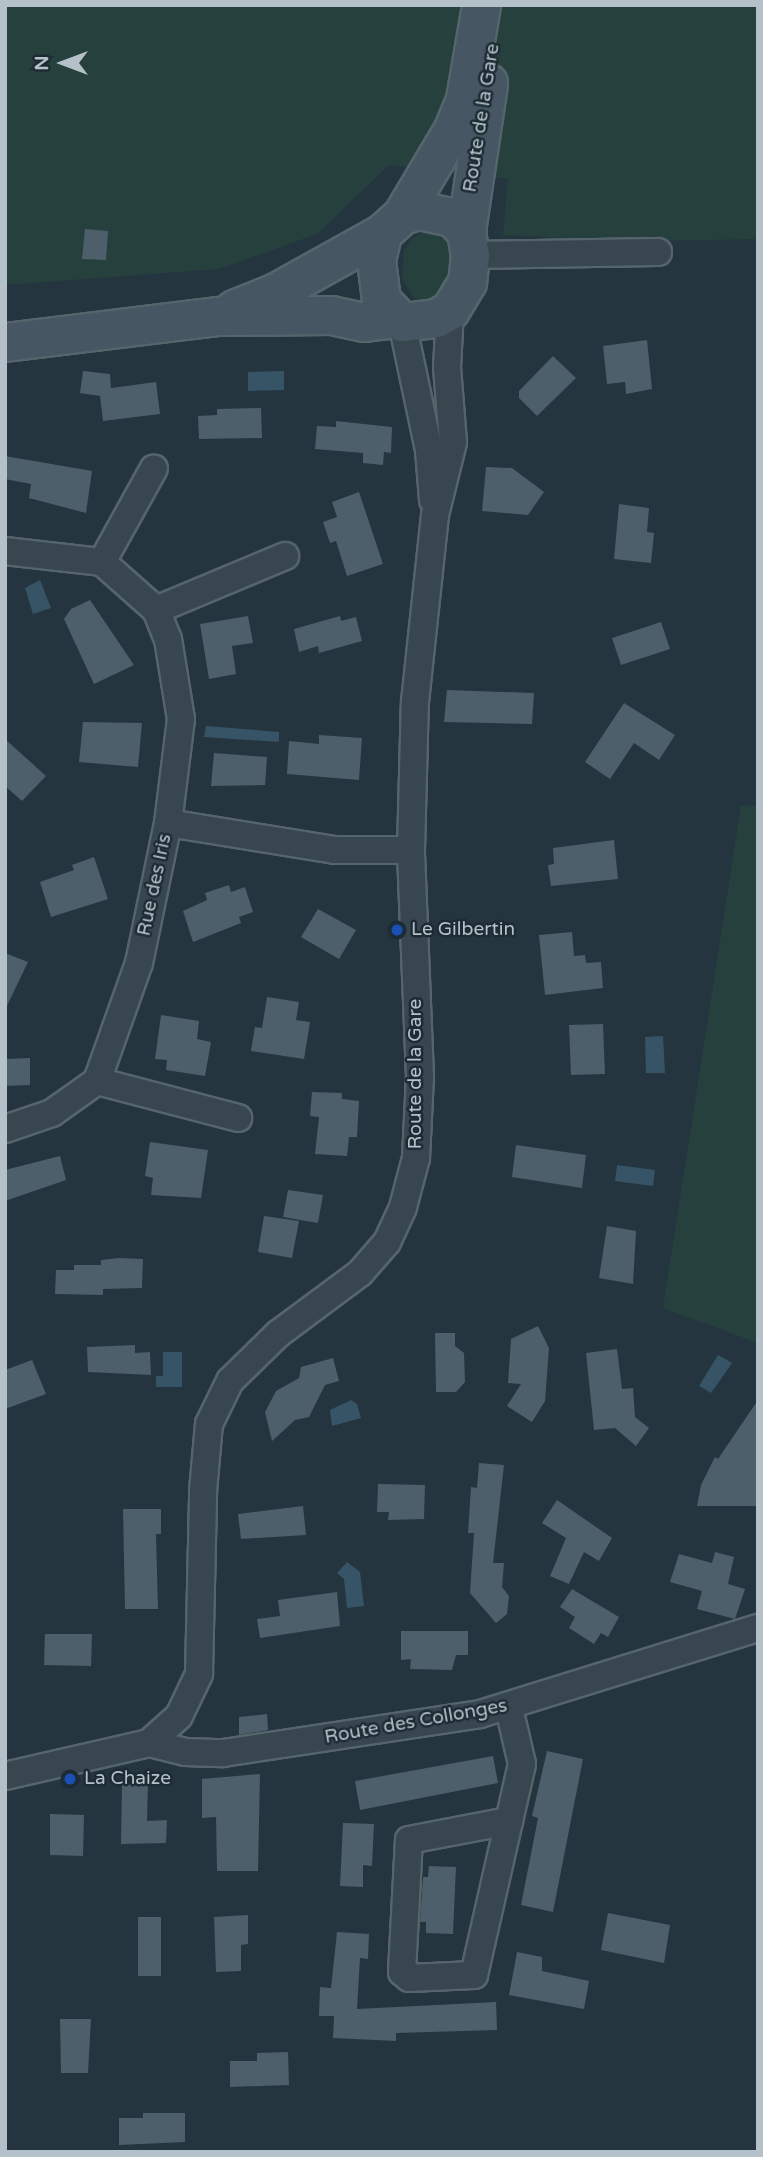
<!DOCTYPE html>
<style>
body{margin:0}
#map{position:relative;width:763px;height:2157px;overflow:hidden;background:#24353f;font-family:"Varela Round",sans-serif}
div>[style]{position:absolute}
[style*='--x']{left:calc(var(--x)*1px);top:calc(var(--y)*1px);width:calc(var(--w)*1px);rotate:calc(var(--a)*1deg)}
.green>*{inset:0;background:#26403d}
.water>*{inset:0;background:#375466}
.building>*{inset:0;background:#4c5f6a}
.roads{filter:drop-shadow(2px 0 #56646c) drop-shadow(-2px 0 #56646c) drop-shadow(0 2px #56646c) drop-shadow(0 -2px #56646c)}
.minor>*{height:26px;margin:-13px;padding:0 13px;transform-origin:13px;border-radius:13px;background:#38464f}
.secondary>*{height:37px;margin:-18.5px;padding:0 18.5px;transform-origin:18.5px;border-radius:18.5px;background:#465662}
.dots>*{width:19px;height:19px;translate:-50% -50%;box-sizing:border-box;border:4px solid #1d2b34;border-radius:50%}
span{translate:-50% -50%;white-space:nowrap;text-align:center;line-height:1.15;-webkit-text-stroke:5px #1d2b34;paint-order:stroke}
.street-label{font-size:19px;color:#b4c1c9}
.poi-label{font-size:19px;color:#b4c1c9}
.left{translate:0 -50%;text-align:left}
.frame{position:absolute;inset:0;border:7px solid #b4c1c9;pointer-events:none}
.north{position:absolute;left:28px;top:28px;width:70px;height:70px;-webkit-text-stroke:5px #1d2b34;paint-order:stroke;rotate:270deg;font-size:19px;font-weight:700;line-height:28px;text-align:center;color:#b4c1c9}
.north::after{content:'';display:block;margin:auto;width:24px;height:32px;background:#b4c1c9;clip-path:polygon(50% 0,100% 100%,50% 72%,0 100%)}
</style>
<div id="map">
<div class="green">
<i style="clip-path:polygon(5px 5px,758px 5px,758px 239px,654px 241px,503px 235px,508px 179px,389px 165px,317px 234px,219px 269px,5px 285px)"></i>
<i style="clip-path:polygon(429px 230px,451px 242px,454px 272px,438px 303px,417px 302px,402px 279px,404px 252px,411px 239px)"></i>
<i style="clip-path:polygon(758px 805px,758px 1343px,663px 1308px,741px 806px)"></i>
</div>
<div class="water">
<i style="clip-path:polygon(284px 371px,284px 390px,248px 391px,248px 372px)"></i>
<i style="clip-path:polygon(40px 580px,51px 608px,33px 614px,25px 588px)"></i>
<i style="clip-path:polygon(206px 726px,279px 732px,279px 742px,204px 737px)"></i>
<i style="clip-path:polygon(663px 1036px,665px 1073px,646px 1073px,645px 1037px)"></i>
<i style="clip-path:polygon(617px 1165px,655px 1170px,653px 1186px,615px 1181px)"></i>
<i style="clip-path:polygon(163px 1352px,182px 1352px,182px 1387px,156px 1387px,156px 1376px,163px 1376px)"></i>
<i style="clip-path:polygon(718px 1355px,732px 1363px,711px 1393px,699px 1386px)"></i>
<i style="clip-path:polygon(351px 1400px,357px 1404px,361px 1418px,332px 1426px,330px 1410px)"></i>
<i style="clip-path:polygon(347px 1562px,360px 1572px,364px 1606px,347px 1608px,344px 1579px,337px 1573px)"></i>
</div>
<div class="building">
<i style="clip-path:polygon(85px 229px,108px 231px,106px 260px,82px 259px)"></i>
<i style="clip-path:polygon(647px 340px,652px 389px,626px 394px,625px 382px,607px 384px,603px 346px)"></i>
<i style="clip-path:polygon(553px 356px,576px 378px,537px 416px,519px 398px,519px 391px)"></i>
<i style="clip-path:polygon(83px 371px,110px 374px,111px 388px,156px 382px,160px 414px,103px 421px,100px 396px,80px 393px)"></i>
<i style="clip-path:polygon(261px 408px,262px 438px,199px 439px,198px 416px,217px 415px,217px 409px)"></i>
<i style="clip-path:polygon(336px 421px,392px 427px,391px 453px,384px 452px,383px 465px,363px 463px,363px 453px,315px 449px,317px 426px,336px 427px)"></i>
<i style="clip-path:polygon(5px 456px,92px 471px,86px 513px,29px 498px,31px 484px,5px 479px)"></i>
<i style="clip-path:polygon(486px 467px,512px 468px,544px 492px,528px 515px,482px 511px)"></i>
<i style="clip-path:polygon(359px 492px,383px 564px,347px 576px,336px 541px,330px 543px,323px 522px,337px 517px,332px 502px)"></i>
<i style="clip-path:polygon(619px 504px,649px 508px,647px 532px,654px 533px,651px 563px,614px 559px)"></i>
<i style="clip-path:polygon(90px 600px,134px 665px,94px 684px,64px 619px,71px 609px)"></i>
<i style="clip-path:polygon(248px 616px,253px 643px,232px 646px,236px 674px,209px 679px,200px 624px)"></i>
<i style="clip-path:polygon(340px 616px,341px 621px,356px 617px,362px 641px,319px 653px,318px 646px,299px 652px,294px 629px)"></i>
<i style="clip-path:polygon(661px 622px,670px 649px,621px 665px,612px 638px)"></i>
<i style="clip-path:polygon(447px 690px,534px 693px,532px 724px,444px 722px)"></i>
<i style="clip-path:polygon(624px 703px,675px 735px,659px 760px,634px 743px,610px 779px,585px 762px)"></i>
<i style="clip-path:polygon(83px 722px,142px 723px,138px 767px,79px 762px)"></i>
<i style="clip-path:polygon(319px 735px,362px 738px,359px 780px,287px 774px,289px 741px,319px 744px)"></i>
<i style="clip-path:polygon(5px 739px,46px 776px,22px 801px,5px 786px)"></i>
<i style="clip-path:polygon(214px 753px,267px 757px,265px 785px,211px 786px)"></i>
<i style="clip-path:polygon(614px 840px,618px 879px,551px 886px,548px 865px,554px 864px,553px 848px)"></i>
<i style="clip-path:polygon(94px 857px,108px 899px,51px 917px,40px 882px,74px 870px,72px 865px)"></i>
<i style="clip-path:polygon(229px 885px,231px 892px,245px 887px,253px 912px,239px 917px,241px 923px,193px 942px,183px 911px,207px 900px,205px 893px)"></i>
<i style="clip-path:polygon(318px 909px,356px 930px,339px 959px,301px 937px)"></i>
<i style="clip-path:polygon(572px 932px,574px 956px,585px 955px,586px 963px,601px 962px,603px 988px,545px 995px,539px 935px)"></i>
<i style="clip-path:polygon(5px 953px,28px 962px,5px 1010px)"></i>
<i style="clip-path:polygon(267px 997px,299px 1002px,296px 1020px,310px 1022px,304px 1059px,251px 1051px,255px 1027px,262px 1028px)"></i>
<i style="clip-path:polygon(161px 1015px,199px 1021px,197px 1039px,211px 1042px,205px 1076px,166px 1070px,167px 1060px,155px 1059px)"></i>
<i style="clip-path:polygon(603px 1024px,605px 1074px,571px 1075px,569px 1025px)"></i>
<i style="clip-path:polygon(30px 1058px,30px 1085px,5px 1086px,5px 1059px)"></i>
<i style="clip-path:polygon(312px 1092px,342px 1093px,342px 1099px,359px 1101px,357px 1137px,349px 1137px,347px 1156px,315px 1154px,319px 1117px,310px 1116px)"></i>
<i style="clip-path:polygon(150px 1142px,208px 1150px,201px 1198px,151px 1195px,153px 1178px,145px 1176px)"></i>
<i style="clip-path:polygon(516px 1145px,586px 1155px,582px 1188px,512px 1177px)"></i>
<i style="clip-path:polygon(60px 1156px,66px 1180px,5px 1201px,5px 1170px)"></i>
<i style="clip-path:polygon(288px 1190px,323px 1195px,318px 1223px,283px 1217px)"></i>
<i style="clip-path:polygon(264px 1216px,299px 1221px,292px 1258px,258px 1252px)"></i>
<i style="clip-path:polygon(607px 1226px,636px 1231px,633px 1284px,599px 1278px)"></i>
<i style="clip-path:polygon(119px 1258px,143px 1259px,142px 1288px,103px 1289px,103px 1295px,55px 1294px,56px 1270px,74px 1270px,74px 1265px,101px 1265px,101px 1260px)"></i>
<i style="clip-path:polygon(538px 1326px,549px 1348px,545px 1401px,532px 1422px,507px 1406px,521px 1384px,508px 1383px,511px 1339px)"></i>
<i style="clip-path:polygon(435px 1333px,455px 1333px,455px 1346px,464px 1353px,465px 1382px,456px 1392px,436px 1392px)"></i>
<i style="clip-path:polygon(135px 1345px,135px 1353px,150px 1352px,151px 1375px,88px 1372px,87px 1347px)"></i>
<i style="clip-path:polygon(617px 1349px,622px 1389px,633px 1388px,635px 1417px,649px 1428px,636px 1446px,615px 1428px,594px 1430px,586px 1353px)"></i>
<i style="clip-path:polygon(333px 1358px,339px 1381px,325px 1385px,309px 1417px,295px 1420px,272px 1441px,265px 1412px,276px 1391px,299px 1378px,301px 1367px)"></i>
<i style="clip-path:polygon(32px 1360px,46px 1394px,5px 1409px,5px 1370px)"></i>
<i style="clip-path:polygon(758px 1400px,758px 1506px,697px 1506px,701px 1485px,715px 1457px,718px 1459px)"></i>
<i style="clip-path:polygon(479px 1463px,504px 1465px,493px 1563px,504px 1563px,502px 1587px,509px 1596px,507px 1614px,496px 1623px,470px 1593px,474px 1533px,468px 1533px,471px 1487px,477px 1488px)"></i>
<i style="clip-path:polygon(378px 1484px,425px 1485px,424px 1519px,388px 1520px,389px 1512px,377px 1512px)"></i>
<i style="clip-path:polygon(557px 1500px,612px 1538px,599px 1561px,584px 1552px,569px 1584px,550px 1576px,566px 1538px,542px 1523px)"></i>
<i style="clip-path:polygon(303px 1506px,306px 1535px,241px 1539px,238px 1514px)"></i>
<i style="clip-path:polygon(123px 1509px,161px 1509px,161px 1534px,156px 1534px,158px 1609px,125px 1609px)"></i>
<i style="clip-path:polygon(715px 1552px,734px 1557px,728px 1584px,745px 1589px,735px 1619px,697px 1609px,702px 1591px,670px 1582px,679px 1554px,712px 1563px)"></i>
<i style="clip-path:polygon(572px 1589px,619px 1617px,608px 1637px,601px 1633px,594px 1644px,569px 1628px,575px 1617px,560px 1607px)"></i>
<i style="clip-path:polygon(337px 1592px,340px 1626px,260px 1638px,257px 1619px,280px 1616px,278px 1600px)"></i>
<i style="clip-path:polygon(401px 1631px,468px 1631px,468px 1655px,456px 1655px,452px 1670px,410px 1669px,411px 1659px,401px 1660px)"></i>
<i style="clip-path:polygon(45px 1634px,92px 1634px,91px 1666px,44px 1665px)"></i>
<i style="clip-path:polygon(267px 1714px,268px 1730px,239px 1735px,239px 1717px)"></i>
<i style="clip-path:polygon(547px 1751px,583px 1759px,553px 1912px,521px 1905px,538px 1818px,532px 1816px)"></i>
<i style="clip-path:polygon(493px 1756px,498px 1783px,360px 1810px,355px 1781px)"></i>
<i style="clip-path:polygon(260px 1774px,258px 1871px,217px 1871px,216px 1817px,202px 1818px,202px 1779px)"></i>
<i style="clip-path:polygon(148px 1782px,147px 1821px,167px 1820px,166px 1843px,121px 1844px,122px 1784px)"></i>
<i style="clip-path:polygon(50px 1814px,84px 1815px,83px 1856px,50px 1855px)"></i>
<i style="clip-path:polygon(343px 1823px,374px 1824px,372px 1866px,363px 1865px,363px 1887px,340px 1886px)"></i>
<i style="clip-path:polygon(429px 1866px,456px 1867px,453px 1934px,426px 1933px,426px 1922px,420px 1922px,423px 1877px,428px 1877px)"></i>
<i style="clip-path:polygon(608px 1913px,670px 1925px,664px 1963px,601px 1950px)"></i>
<i style="clip-path:polygon(248px 1915px,248px 1944px,241px 1945px,241px 1971px,216px 1972px,214px 1917px)"></i>
<i style="clip-path:polygon(138px 1917px,161px 1917px,161px 1976px,138px 1976px)"></i>
<i style="clip-path:polygon(337px 1932px,369px 1934px,368px 1959px,360px 1958px,357px 2009px,496px 2002px,497px 2030px,396px 2033px,396px 2041px,333px 2038px,334px 2016px,319px 2016px,320px 1987px,331px 1988px)"></i>
<i style="clip-path:polygon(517px 1952px,542px 1957px,542px 1971px,589px 1981px,584px 2009px,509px 1995px)"></i>
<i style="clip-path:polygon(60px 2019px,91px 2019px,88px 2073px,61px 2073px)"></i>
<i style="clip-path:polygon(288px 2052px,289px 2085px,230px 2087px,230px 2061px,257px 2061px,257px 2053px)"></i>
<i style="clip-path:polygon(143px 2113px,185px 2113px,185px 2142px,119px 2145px,119px 2118px,143px 2118px)"></i>
</div>
<div class="roads">
<div class="minor">
<i style="--x:470;--y:255;--w:188;--a:-0.9"></i>
<i style="--x:402;--y:322;--w:131;--a:78.1"></i>
<i style="--x:429;--y:450;--w:50;--a:85.4"></i>
<i style="--x:5;--y:551;--w:98;--a:6.5"></i>
<i style="--x:102;--y:562;--w:72;--a:41.6"></i>
<i style="--x:156;--y:610;--w:31;--a:68"></i>
<i style="--x:168;--y:639;--w:81;--a:80.8"></i>
<i style="--x:181;--y:719;--w:105;--a:97.1"></i>
<i style="--x:168;--y:823;--w:143;--a:101.7"></i>
<i style="--x:139;--y:963;--w:125;--a:109.6"></i>
<i style="--x:97;--y:1081;--w:55;--a:144.6"></i>
<i style="--x:52;--y:1113;--w:50;--a:161.2"></i>
<i style="--x:102;--y:562;--w:107;--a:-61"></i>
<i style="--x:156;--y:610;--w:140;--a:-22.7"></i>
<i style="--x:168;--y:823;--w:169;--a:9.2"></i>
<i style="--x:335;--y:850;--w:76;--a:0"></i>
<i style="--x:97;--y:1081;--w:146;--a:14.7"></i>
<i style="--x:509;--y:1708;--w:57;--a:76.9"></i>
<i style="--x:522;--y:1764;--w:58;--a:102.8"></i>
<i style="--x:509;--y:1821;--w:158;--a:102.8"></i>
<i style="--x:474;--y:1975;--w:65;--a:177.4"></i>
<i style="--x:409;--y:1978;--w:9;--a:-139"></i>
<i style="--x:402;--y:1972;--w:132;--a:-87"></i>
<i style="--x:409;--y:1840;--w:102;--a:-10.8"></i>
<i style="--x:149;--y:1743;--w:37;--a:14"></i>
<i style="--x:185;--y:1752;--w:38;--a:2"></i>
<i style="--x:223;--y:1753;--w:260;--a:-8.6"></i>
<i style="--x:480;--y:1714;--w:291;--a:-17.2"></i>
<i style="--x:5;--y:1776;--w:148;--a:-12.9"></i>
<i style="--x:149;--y:1743;--w:40;--a:-42"></i>
<i style="--x:179;--y:1716;--w:47;--a:-64.5"></i>
<i style="--x:199;--y:1674;--w:183;--a:-88.7"></i>
<i style="--x:203;--y:1491;--w:67;--a:-84.9"></i>
<i style="--x:209;--y:1424;--w:48;--a:-64"></i>
<i style="--x:230;--y:1381;--w:67;--a:-44.4"></i>
<i style="--x:278;--y:1334;--w:102;--a:-36.6"></i>
<i style="--x:360;--y:1273;--w:41;--a:-48.9"></i>
<i style="--x:387;--y:1242;--w:38;--a:-65"></i>
<i style="--x:403;--y:1207;--w:51;--a:-75.1"></i>
<i style="--x:416;--y:1158;--w:81;--a:-87.2"></i>
<i style="--x:420;--y:1077;--w:227;--a:-92.3"></i>
<i style="--x:411;--y:850;--w:148;--a:-88.5"></i>
<i style="--x:415;--y:702;--w:188;--a:-83.9"></i>
<i style="--x:435;--y:515;--w:75;--a:-76.1"></i>
<i style="--x:453;--y:442;--w:74;--a:-94.6"></i>
<i style="--x:447;--y:368;--w:58;--a:-87"></i>
</div>
<div class="secondary">
<i style="--x:418;--y:210;--w:35;--a:12"></i>
<i style="--x:452;--y:217;--w:20;--a:45"></i>
<i style="--x:466;--y:231;--w:24;--a:81"></i>
<i style="--x:470;--y:255;--w:27;--a:96"></i>
<i style="--x:467;--y:282;--w:33;--a:121"></i>
<i style="--x:450;--y:310;--w:16;--a:150"></i>
<i style="--x:436;--y:318;--w:34;--a:173"></i>
<i style="--x:402;--y:322;--w:30;--a:-134"></i>
<i style="--x:381;--y:300;--w:40;--a:-97.1"></i>
<i style="--x:376;--y:260;--w:28;--a:-77"></i>
<i style="--x:382;--y:233;--w:27;--a:-42"></i>
<i style="--x:402;--y:215;--w:17;--a:-17"></i>
<i style="--x:402;--y:215;--w:100;--a:-59.3"></i>
<i style="--x:453;--y:129;--w:32;--a:-68"></i>
<i style="--x:465;--y:99;--w:95;--a:-80.3"></i>
<i style="--x:466;--y:231;--w:150;--a:-81.5"></i>
<i style="--x:234;--y:309;--w:45;--a:-22"></i>
<i style="--x:276;--y:292;--w:121;--a:-29.1"></i>
<i style="--x:5;--y:342;--w:215;--a:-7"></i>
<i style="--x:218;--y:316;--w:113;--a:-0.5"></i>
<i style="--x:331;--y:315;--w:34;--a:12"></i>
<i style="--x:364;--y:322;--w:32;--a:-7"></i>
</div>
</div>
<div class="dots">
<i style="left:397px;top:930px;background:#1a4fb4"></i>
<i style="left:70px;top:1779px;background:#1a4fb4"></i>
</div>
<div class="street-label">
<span style="left:482px;top:118px;rotate:-81deg">Route de la Gare</span>
<span style="left:155px;top:885px;rotate:-78deg">Rue des Iris</span>
<span style="left:416px;top:1074px;rotate:-90deg">Route de la Gare</span>
<span style="left:416px;top:1722px;rotate:-10deg">Route des Collonges</span>
</div>
<div class="poi-label">
<span class="left" style="left:411px;top:930px">Le Gilbertin</span>
<span class="left" style="left:84px;top:1779px">La Chaize</span>
</div>
<div class="frame"></div>
<div class="north">N</div>
</div>
